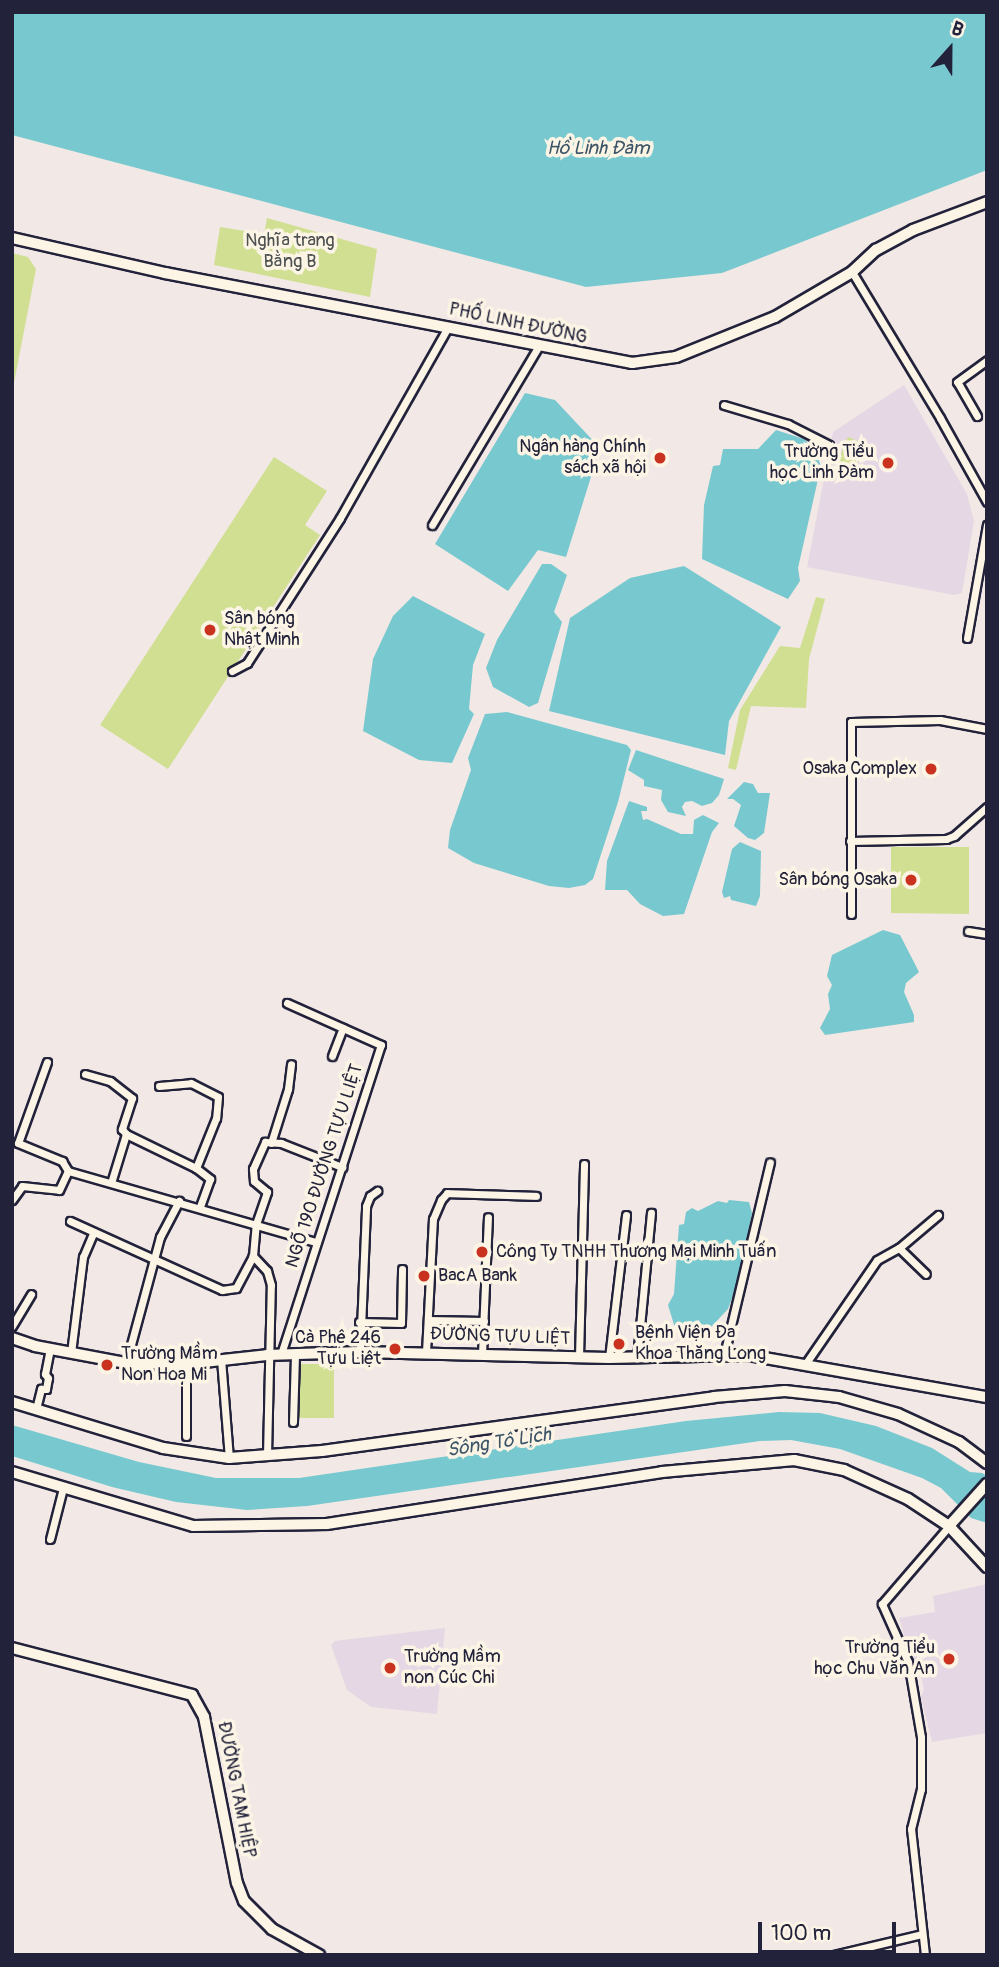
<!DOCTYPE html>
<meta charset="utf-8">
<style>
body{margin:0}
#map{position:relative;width:999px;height:1967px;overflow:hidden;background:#f2e8e5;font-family:Pangolin,sans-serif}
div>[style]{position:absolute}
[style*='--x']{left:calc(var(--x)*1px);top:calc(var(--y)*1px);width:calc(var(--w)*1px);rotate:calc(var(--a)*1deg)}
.built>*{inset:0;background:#e5d8e4}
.green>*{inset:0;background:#d1df92}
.water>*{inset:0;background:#78c9cf}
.roads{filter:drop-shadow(2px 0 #22223b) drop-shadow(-2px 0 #22223b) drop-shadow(0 2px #22223b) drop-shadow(0 -2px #22223b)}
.street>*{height:7px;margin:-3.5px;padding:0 3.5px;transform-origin:3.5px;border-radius:3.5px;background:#fcf5e5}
.secondary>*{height:10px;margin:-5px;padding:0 5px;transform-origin:5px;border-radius:5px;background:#fcf5e5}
.dots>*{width:19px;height:19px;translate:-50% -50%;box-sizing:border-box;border:4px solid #fcf5e5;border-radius:50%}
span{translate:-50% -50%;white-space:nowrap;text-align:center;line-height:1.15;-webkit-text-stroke:7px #fcf5e5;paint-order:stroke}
.park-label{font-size:18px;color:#4e5151}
.street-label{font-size:18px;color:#22223b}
.poi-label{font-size:18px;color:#22223b}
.right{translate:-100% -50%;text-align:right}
.left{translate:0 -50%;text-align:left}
.water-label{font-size:19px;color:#3c5467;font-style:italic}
.frame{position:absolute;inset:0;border:14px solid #22223b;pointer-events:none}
.north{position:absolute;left:915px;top:14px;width:70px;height:70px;-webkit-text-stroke:5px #fcf5e5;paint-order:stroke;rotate:21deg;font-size:19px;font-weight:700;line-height:28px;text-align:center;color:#22223b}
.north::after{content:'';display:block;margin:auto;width:24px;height:32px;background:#22223b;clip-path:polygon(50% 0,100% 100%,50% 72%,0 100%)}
.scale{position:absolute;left:758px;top:1922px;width:138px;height:32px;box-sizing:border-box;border:4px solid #22223b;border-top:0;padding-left:9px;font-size:21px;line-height:24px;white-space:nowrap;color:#22223b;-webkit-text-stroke:5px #fcf5e5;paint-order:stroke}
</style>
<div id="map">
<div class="built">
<i style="clip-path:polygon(904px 385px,967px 494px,974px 521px,962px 593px,954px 595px,807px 567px,833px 432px)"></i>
<i style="clip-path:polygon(987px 1584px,987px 1733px,932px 1742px,921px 1697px,924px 1689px,920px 1672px,914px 1669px,899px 1618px,935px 1612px,933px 1596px)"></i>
<i style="clip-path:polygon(445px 1628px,437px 1714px,371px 1707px,347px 1690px,331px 1645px,335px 1641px)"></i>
</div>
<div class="green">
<i style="clip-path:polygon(267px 218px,377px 249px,370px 297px,214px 265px,220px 227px,264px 234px)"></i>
<i style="clip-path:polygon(12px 253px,28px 257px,36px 269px,12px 393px)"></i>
<i style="clip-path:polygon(848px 437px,865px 444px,853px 473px,836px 466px)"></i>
<i style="clip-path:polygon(274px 457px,327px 491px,305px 525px,320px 535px,168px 769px,100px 725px)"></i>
<i style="clip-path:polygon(816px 597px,825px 599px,809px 659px,806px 708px,751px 706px,736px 770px,728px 768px,740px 710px,780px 646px,800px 648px)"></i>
<i style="clip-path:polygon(891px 847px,969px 847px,969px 914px,891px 913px)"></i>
<i style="clip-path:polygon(297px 1364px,334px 1364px,334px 1418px,298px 1418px)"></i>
</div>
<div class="water">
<i style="clip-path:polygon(12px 12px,987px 12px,987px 170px,722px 273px,586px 287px,12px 135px)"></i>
<i style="clip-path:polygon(525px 393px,555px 400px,600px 448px,566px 557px,538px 550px,508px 591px,435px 544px)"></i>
<i style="clip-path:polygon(776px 430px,804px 439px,814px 448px,821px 466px,798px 568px,800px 581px,788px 599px,702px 559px,704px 505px,713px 466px,720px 465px,723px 449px,758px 449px)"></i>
<i style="clip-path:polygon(542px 564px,551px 564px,567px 575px,554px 612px,562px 622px,538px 703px,529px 707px,493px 687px,486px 668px,497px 640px)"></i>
<i style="clip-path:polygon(684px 566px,781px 627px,729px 721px,725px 755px,549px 711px,570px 618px,630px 578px)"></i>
<i style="clip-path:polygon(413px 596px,485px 634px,473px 665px,469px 709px,474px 714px,452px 763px,419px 760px,363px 731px,373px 659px,393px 616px)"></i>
<i style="clip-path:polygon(507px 712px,627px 745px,631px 750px,618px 802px,593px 879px,585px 885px,569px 888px,549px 886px,474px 863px,448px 848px,450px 830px,471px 770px,468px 758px,485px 714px)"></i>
<i style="clip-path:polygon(636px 750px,724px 779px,719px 795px,712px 803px,702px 806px,692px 801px,685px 802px,682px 807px,686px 816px,668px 812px,661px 800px,662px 790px,644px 786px,644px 780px,628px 770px)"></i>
<i style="clip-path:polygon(744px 782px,753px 784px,758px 793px,770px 793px,764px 833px,755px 840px,748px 838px,734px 826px,741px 805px,733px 799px,727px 799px)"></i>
<i style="clip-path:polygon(629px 801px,647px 807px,647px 811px,641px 811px,643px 820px,647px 819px,681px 834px,693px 834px,694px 820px,703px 815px,719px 823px,712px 832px,684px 914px,663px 916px,640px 904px,627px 890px,605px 890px,607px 861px)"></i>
<i style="clip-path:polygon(740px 842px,761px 851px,760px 896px,756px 906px,731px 900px,730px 896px,724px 898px,722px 892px,732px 849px)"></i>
<i style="clip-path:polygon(883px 930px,900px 935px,919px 972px,906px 983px,904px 992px,914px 1015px,914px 1022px,825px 1035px,820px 1028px,830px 1009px,828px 994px,832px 985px,827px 976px,832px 955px)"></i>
<i style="clip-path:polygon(729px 1200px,749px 1202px,752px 1213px,740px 1276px,728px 1309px,700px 1339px,691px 1338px,675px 1328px,668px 1305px,674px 1294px,679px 1225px,684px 1224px,686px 1212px,692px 1208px,698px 1211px,718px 1201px,727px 1203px)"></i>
<i style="clip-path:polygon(779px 1412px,820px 1413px,876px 1426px,932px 1448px,970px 1472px,982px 1473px,987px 1476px,987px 1523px,971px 1518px,941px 1488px,922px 1478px,840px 1449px,791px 1440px,760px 1441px,307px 1506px,247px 1510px,176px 1502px,112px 1487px,12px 1456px,12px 1425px,139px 1462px,216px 1478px,299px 1478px,686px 1421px)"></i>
</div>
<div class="roads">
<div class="street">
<i style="--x:852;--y:272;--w:170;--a:58.9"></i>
<i style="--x:940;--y:418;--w:96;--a:60.8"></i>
<i style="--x:724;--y:405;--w:67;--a:16.5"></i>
<i style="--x:788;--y:424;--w:46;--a:27.1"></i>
<i style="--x:977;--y:416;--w:39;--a:-120"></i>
<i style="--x:957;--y:382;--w:37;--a:-36"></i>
<i style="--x:432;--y:525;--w:207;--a:-59.2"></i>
<i style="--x:967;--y:638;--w:115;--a:-80"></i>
<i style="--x:232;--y:671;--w:17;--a:-28"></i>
<i style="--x:247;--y:663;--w:172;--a:-57.3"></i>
<i style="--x:340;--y:518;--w:219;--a:-60.5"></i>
<i style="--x:850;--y:841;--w:96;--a:-1.2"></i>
<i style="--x:946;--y:839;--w:9;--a:-21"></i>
<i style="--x:954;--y:836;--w:44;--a:-41.3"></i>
<i style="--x:851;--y:914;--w:192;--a:-90"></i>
<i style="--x:851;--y:722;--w:89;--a:-1.3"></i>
<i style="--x:940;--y:720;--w:48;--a:10.8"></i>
<i style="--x:968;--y:931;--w:19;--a:9"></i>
<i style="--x:332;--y:1056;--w:30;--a:-69"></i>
<i style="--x:47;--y:1062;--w:86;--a:109.7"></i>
<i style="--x:18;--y:1143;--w:48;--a:22.2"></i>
<i style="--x:62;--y:1161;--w:12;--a:59"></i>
<i style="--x:68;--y:1171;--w:258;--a:16"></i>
<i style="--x:85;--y:1074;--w:26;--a:16"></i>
<i style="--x:110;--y:1081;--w:28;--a:38"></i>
<i style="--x:132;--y:1098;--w:33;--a:108"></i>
<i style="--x:122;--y:1129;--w:6;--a:51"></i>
<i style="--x:126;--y:1134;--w:51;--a:107"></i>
<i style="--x:159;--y:1086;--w:32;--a:-5"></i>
<i style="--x:191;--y:1083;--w:30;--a:27"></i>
<i style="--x:218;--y:1097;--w:21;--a:95"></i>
<i style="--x:216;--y:1118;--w:54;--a:111.8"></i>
<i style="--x:126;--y:1134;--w:78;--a:25.9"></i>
<i style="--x:196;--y:1168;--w:18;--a:38"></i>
<i style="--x:210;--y:1179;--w:30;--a:110"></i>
<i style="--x:271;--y:1143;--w:57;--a:-72.5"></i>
<i style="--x:288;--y:1089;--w:25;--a:-83"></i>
<i style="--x:12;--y:1200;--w:17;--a:-54"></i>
<i style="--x:22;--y:1186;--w:37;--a:6"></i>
<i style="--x:59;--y:1190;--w:21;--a:-65"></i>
<i style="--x:70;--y:1221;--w:167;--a:24.4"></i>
<i style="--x:222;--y:1290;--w:14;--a:-8"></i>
<i style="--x:236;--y:1288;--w:36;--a:-62"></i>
<i style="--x:899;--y:1248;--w:37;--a:44"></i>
<i style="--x:428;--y:1320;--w:56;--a:1"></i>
<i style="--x:359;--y:1322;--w:42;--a:1.4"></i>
<i style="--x:401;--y:1323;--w:54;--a:-88.9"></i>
<i style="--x:12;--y:1326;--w:37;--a:-59"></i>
<i style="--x:360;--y:1352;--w:146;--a:-87.6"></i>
<i style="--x:366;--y:1206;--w:11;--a:-68"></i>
<i style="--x:370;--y:1196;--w:9;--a:-36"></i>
<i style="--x:426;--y:1352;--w:133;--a:-87"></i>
<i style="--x:433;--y:1219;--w:21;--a:-67"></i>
<i style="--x:441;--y:1200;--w:9;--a:-49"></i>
<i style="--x:447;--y:1193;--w:89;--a:1.9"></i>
<i style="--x:71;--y:1353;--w:97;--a:-82.9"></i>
<i style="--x:83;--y:1257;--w:26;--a:-67"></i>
<i style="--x:281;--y:1354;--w:325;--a:-72.1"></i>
<i style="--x:381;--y:1045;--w:103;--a:-155.9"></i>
<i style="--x:482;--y:1354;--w:137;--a:-87.5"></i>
<i style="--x:724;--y:1355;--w:198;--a:-76.6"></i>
<i style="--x:579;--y:1357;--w:193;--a:-88.5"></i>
<i style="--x:609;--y:1358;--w:144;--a:-83.2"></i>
<i style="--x:637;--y:1358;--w:146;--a:-84.5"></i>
<i style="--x:221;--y:1359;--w:99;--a:85.4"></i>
<i style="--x:126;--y:1363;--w:131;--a:-74.9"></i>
<i style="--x:160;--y:1237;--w:41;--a:-62.2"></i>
<i style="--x:806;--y:1363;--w:125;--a:-55.4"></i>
<i style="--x:877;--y:1260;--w:25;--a:-29"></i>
<i style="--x:899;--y:1248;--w:51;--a:-40.2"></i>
<i style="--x:36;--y:1409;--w:21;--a:-76"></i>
<i style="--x:41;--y:1389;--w:5;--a:0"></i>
<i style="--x:46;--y:1389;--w:11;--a:-80"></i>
<i style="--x:48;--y:1378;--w:5;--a:-127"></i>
<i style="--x:45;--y:1374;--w:25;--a:-79"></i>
<i style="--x:293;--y:1422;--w:68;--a:-88.3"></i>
<i style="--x:186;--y:1436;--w:72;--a:-90"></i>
<i style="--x:267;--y:1455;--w:170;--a:-88.7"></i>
<i style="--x:271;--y:1285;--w:15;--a:-106"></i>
<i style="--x:267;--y:1271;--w:21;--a:-133"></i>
<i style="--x:253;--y:1256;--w:32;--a:-85"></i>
<i style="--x:256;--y:1224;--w:34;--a:-71"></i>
<i style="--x:267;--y:1192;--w:17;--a:-140"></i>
<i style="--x:254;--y:1181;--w:12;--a:-95"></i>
<i style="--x:253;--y:1169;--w:30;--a:-66"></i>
<i style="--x:265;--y:1142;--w:16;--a:4"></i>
<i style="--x:281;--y:1143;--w:66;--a:21.5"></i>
<i style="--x:50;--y:1539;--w:53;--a:-75.7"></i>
<i style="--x:834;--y:1955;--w:90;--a:-13.4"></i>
<i style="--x:925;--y:1955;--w:127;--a:-96.3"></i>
<i style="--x:911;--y:1829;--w:41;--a:-76"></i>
<i style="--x:921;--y:1789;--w:52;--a:-90"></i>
<i style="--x:921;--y:1737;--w:76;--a:-99.8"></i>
<i style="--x:908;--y:1662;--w:64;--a:-114.1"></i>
<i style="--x:882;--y:1604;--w:103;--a:-49.3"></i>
</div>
<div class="secondary">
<i style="--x:12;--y:238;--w:157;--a:12.9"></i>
<i style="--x:165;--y:273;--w:476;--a:10.9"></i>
<i style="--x:632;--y:363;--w:44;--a:-7.8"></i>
<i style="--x:676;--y:357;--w:107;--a:-22"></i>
<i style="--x:775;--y:317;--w:89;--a:-30.3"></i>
<i style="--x:852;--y:272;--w:33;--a:-43"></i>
<i style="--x:876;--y:250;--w:42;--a:-28.4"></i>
<i style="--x:913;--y:230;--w:79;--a:-20.7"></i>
<i style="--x:12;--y:1338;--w:24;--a:19"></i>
<i style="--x:35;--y:1346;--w:93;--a:10.6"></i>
<i style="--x:126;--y:1363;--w:60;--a:1"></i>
<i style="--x:186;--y:1364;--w:81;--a:-6.3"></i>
<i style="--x:267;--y:1355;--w:93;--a:-1.8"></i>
<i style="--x:360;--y:1352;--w:249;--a:1.4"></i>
<i style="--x:609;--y:1358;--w:139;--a:-1.2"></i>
<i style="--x:748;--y:1355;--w:243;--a:10"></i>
<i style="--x:12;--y:1402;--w:158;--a:16.9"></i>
<i style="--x:163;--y:1448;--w:67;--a:8.6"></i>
<i style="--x:229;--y:1458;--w:93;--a:-4.3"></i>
<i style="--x:322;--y:1451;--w:396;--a:-7.8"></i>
<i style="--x:714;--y:1397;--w:71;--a:-4.8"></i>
<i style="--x:785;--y:1391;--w:54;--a:6.3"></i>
<i style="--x:839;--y:1397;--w:61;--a:16.1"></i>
<i style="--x:898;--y:1414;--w:67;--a:24.7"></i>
<i style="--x:959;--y:1442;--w:35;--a:37"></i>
<i style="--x:12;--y:1472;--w:189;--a:16.6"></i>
<i style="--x:193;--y:1526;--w:134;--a:-0.9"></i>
<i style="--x:327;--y:1524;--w:339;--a:-8.8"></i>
<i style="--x:662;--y:1472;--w:133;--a:-5.2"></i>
<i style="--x:794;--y:1460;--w:51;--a:11.3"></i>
<i style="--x:844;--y:1470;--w:70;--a:24.4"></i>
<i style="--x:908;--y:1499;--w:49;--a:33.4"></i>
<i style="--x:949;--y:1526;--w:56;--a:47.2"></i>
<i style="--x:949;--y:1526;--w:57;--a:-47.9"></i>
<i style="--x:12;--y:1648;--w:186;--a:14.6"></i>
<i style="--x:192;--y:1695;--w:25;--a:61"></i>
<i style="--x:204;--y:1717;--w:169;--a:78.8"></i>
<i style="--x:237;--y:1883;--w:19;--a:69"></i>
<i style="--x:244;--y:1901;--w:40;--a:45"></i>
<i style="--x:272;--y:1929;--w:54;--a:29"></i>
</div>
</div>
<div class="dots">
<i style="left:660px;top:458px;background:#c8321e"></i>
<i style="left:888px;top:463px;background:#c8321e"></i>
<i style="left:210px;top:630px;background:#c8321e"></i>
<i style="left:931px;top:769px;background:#c8321e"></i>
<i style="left:911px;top:880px;background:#c8321e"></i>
<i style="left:482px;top:1252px;background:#c8321e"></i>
<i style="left:424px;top:1276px;background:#c8321e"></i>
<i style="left:619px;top:1344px;background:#c8321e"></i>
<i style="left:395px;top:1349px;background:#c8321e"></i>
<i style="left:107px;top:1365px;background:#c8321e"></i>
<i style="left:949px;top:1659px;background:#c8321e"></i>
<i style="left:390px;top:1668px;background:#c8321e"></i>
</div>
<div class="park-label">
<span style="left:290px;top:252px">Nghĩa trang<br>Bằng B</span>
</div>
<div class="street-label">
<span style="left:518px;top:324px;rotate:12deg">PHỐ LINH ĐƯỜNG</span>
<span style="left:325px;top:1166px;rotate:-72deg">NGÕ 190 ĐƯỜNG TỰU LIỆT</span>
<span style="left:500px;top:1337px;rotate:2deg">ĐƯỜNG TỰU LIỆT</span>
<span style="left:236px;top:1790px;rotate:79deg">ĐƯỜNG TAM HIỆP</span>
</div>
<div class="poi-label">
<span class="right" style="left:646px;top:458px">Ngân hàng Chính<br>sách xã hội</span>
<span class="right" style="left:874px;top:463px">Trường Tiểu<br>học Linh Đàm</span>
<span class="left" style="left:224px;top:630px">Sân bóng<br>Nhật Minh</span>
<span class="right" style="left:917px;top:769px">Osaka Complex</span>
<span class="right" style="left:897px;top:880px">Sân bóng Osaka</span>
<span class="left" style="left:496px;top:1252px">Công Ty TNHH Thương Mại Minh Tuấn</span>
<span class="left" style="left:438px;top:1276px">BacA Bank</span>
<span class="left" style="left:635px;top:1344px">Bệnh Viện Đa<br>Khoa Thăng Long</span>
<span class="right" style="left:381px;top:1349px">Cà Phê 246<br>Tựu Liệt</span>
<span class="left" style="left:121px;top:1365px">Trường Mầm<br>Non Hoạ Mi</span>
<span class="right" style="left:935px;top:1659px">Trường Tiểu<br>học Chu Văn An</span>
<span class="left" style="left:404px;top:1668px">Trường Mầm<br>non Cúc Chi</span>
</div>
<div class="water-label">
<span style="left:598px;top:149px">Hồ Linh Đàm</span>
<span style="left:499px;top:1443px;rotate:-9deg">Sông Tô Lịch</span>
</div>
<div class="frame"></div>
<div class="north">B</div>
<div class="scale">100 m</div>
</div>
